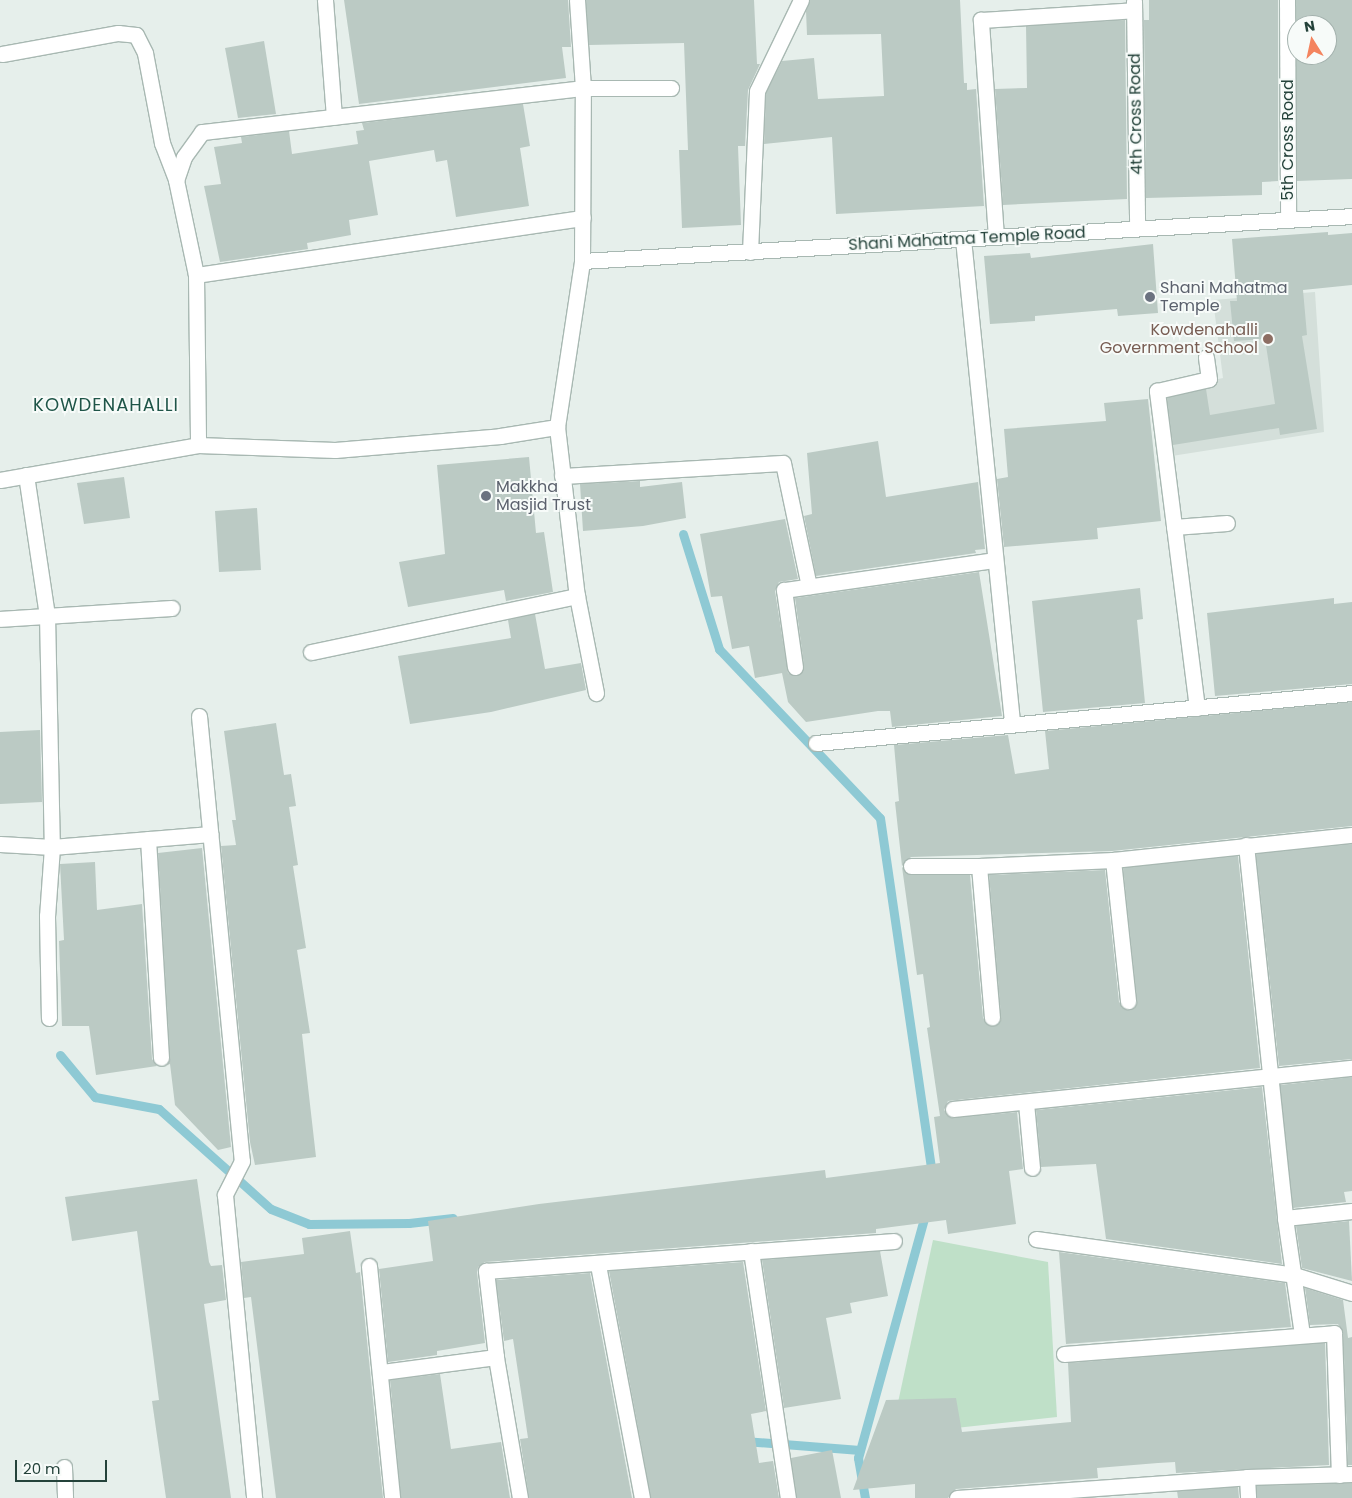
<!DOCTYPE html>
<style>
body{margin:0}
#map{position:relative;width:1352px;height:1498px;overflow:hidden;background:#e6efeb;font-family:Poppins,sans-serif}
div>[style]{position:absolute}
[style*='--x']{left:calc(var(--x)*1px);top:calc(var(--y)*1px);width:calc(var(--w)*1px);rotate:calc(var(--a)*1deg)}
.built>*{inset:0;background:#d4dfda}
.green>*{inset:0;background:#bfe0c8}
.stream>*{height:9px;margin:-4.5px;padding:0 4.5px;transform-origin:4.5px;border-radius:4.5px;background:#8ec9d4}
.building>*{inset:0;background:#bbcac4}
.roads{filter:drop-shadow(1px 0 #a8b8b2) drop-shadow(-1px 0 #a8b8b2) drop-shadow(0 1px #a8b8b2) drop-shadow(0 -1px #a8b8b2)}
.lane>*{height:15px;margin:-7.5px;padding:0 7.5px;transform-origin:7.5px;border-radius:7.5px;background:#fff}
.street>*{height:15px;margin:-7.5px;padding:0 7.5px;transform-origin:7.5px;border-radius:7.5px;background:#fff}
.dots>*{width:14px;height:14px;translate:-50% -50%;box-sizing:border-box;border:2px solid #f7fbf9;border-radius:50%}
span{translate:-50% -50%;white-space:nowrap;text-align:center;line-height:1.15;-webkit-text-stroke:4px #f7fbf9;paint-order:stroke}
.street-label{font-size:16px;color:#24423a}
.worship-label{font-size:16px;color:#5b616d}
.left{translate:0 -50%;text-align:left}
.education-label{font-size:16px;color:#785e54}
.right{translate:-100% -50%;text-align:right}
.neighbourhood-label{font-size:18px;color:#1f5548;letter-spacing:1px}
.north{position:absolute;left:1287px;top:15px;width:50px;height:50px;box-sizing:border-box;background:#f7fbf9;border:1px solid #a3b1ad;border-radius:50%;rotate:350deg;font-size:14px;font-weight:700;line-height:20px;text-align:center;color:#24423a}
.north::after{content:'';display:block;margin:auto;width:18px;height:22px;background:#f4845f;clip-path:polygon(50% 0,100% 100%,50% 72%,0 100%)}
.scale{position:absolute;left:15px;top:1460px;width:92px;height:22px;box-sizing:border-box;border:2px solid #24423a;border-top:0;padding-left:6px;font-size:15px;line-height:18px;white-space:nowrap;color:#24423a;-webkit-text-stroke:4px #f7fbf9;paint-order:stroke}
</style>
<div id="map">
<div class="built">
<i style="clip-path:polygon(1315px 292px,1324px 432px,1159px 458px,1152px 393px,1223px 378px,1213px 300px)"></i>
</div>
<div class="green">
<i style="clip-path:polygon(933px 1240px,1048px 1262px,1057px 1417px,891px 1435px)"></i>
</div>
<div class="stream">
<i style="--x:683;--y:534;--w:121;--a:72.6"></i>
<i style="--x:719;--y:649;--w:233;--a:46.4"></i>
<i style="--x:880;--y:818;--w:361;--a:81.7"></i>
<i style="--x:60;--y:1055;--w:55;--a:50.2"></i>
<i style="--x:95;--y:1097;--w:65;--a:10.6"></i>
<i style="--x:159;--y:1109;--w:150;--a:41.8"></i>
<i style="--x:271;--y:1209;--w:41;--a:21.5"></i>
<i style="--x:309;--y:1224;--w:100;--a:-0.6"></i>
<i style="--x:409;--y:1223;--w:44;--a:-6.5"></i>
<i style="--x:744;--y:1441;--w:116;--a:4.4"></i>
<i style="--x:865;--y:1498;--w:41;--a:-99.9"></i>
<i style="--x:858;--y:1458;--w:256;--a:-74.6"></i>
</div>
<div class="building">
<i style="clip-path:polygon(344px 0,568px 0,571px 47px,562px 47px,566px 78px,359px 104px)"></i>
<i style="clip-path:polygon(586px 0,754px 0,757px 64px,760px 64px,748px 90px,745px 146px,738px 146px,741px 225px,682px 228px,679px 150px,688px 150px,684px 43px,589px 45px)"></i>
<i style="clip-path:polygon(810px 0,960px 0,964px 83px,967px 83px,967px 90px,976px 89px,984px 206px,836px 214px,832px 137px,764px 144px,766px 93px,782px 61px,814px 58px,818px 99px,884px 96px,881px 34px,807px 35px,806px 11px)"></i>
<i style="clip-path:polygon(1149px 0,1278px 0,1278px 181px,1262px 182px,1262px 195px,1146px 198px,1144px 20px,1149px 20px)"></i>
<i style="clip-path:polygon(evenodd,1296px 0,1352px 0,1352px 179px,1297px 181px,1296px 0,1297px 25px,1327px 25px,1327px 55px,1297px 55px,1297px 25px)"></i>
<i style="clip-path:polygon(1125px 20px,1127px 199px,1003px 205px,995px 89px,1027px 88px,1026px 26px)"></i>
<i style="clip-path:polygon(264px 41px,276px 114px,238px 118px,225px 48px)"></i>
<i style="clip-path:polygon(523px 104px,530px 146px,520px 148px,529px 206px,456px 217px,447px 160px,436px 162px,434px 150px,369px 161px,378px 215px,349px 220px,351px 235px,307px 243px,308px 249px,220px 262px,204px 186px,221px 184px,214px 147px,242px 143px,241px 137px,289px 131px,292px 154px,358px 144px,356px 131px,364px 130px,362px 123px)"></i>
<i style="clip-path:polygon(1328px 232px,1328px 235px,1352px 233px,1352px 285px,1303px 290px,1307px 335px,1302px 336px,1317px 429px,1280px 435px,1279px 428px,1173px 445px,1167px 398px,1206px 389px,1210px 415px,1275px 404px,1265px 339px,1234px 341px,1230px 301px,1237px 301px,1232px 239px)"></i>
<i style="clip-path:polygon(1153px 244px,1158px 313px,1118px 316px,1117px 309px,1035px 316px,1035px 321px,990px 324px,984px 256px,1030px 253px,1031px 258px)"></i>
<i style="clip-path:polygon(1148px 399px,1161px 521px,1097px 528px,1098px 539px,1004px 547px,997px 479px,1008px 477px,1004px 429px,1106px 421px,1104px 403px)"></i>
<i style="clip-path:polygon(878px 441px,886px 497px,978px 482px,985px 549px,975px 550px,976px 553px,816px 576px,804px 516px,812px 514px,807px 453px)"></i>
<i style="clip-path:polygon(529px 457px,536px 533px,544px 532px,553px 592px,506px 601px,504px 590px,408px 607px,399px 562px,445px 554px,437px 465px)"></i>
<i style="clip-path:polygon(124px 477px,130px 518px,84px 524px,77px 483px)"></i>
<i style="clip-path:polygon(640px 481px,640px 487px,682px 482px,686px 518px,643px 526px,583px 531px,580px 484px)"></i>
<i style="clip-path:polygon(257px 508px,261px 570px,219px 572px,215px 511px)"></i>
<i style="clip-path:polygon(785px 519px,798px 579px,779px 582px,775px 591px,788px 673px,797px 676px,804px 666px,795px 598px,979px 572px,1002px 716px,892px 727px,890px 711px,878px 711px,806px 722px,788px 702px,782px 673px,755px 678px,749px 646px,732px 649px,722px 596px,711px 597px,700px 534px)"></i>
<i style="clip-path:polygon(1140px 588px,1143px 619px,1137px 620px,1145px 703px,1043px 712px,1032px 601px)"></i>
<i style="clip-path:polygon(1334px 598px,1334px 604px,1352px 602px,1352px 684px,1215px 696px,1207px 613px)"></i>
<i style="clip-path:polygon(535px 614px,545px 669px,581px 663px,586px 690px,491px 712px,410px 724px,398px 656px,511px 638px,508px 620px)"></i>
<i style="clip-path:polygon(1352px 702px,1352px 826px,1112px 851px,911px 857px,902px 866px,895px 802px,899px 801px,894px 745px,1008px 735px,1015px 774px,1049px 769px,1045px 731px)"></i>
<i style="clip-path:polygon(276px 723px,284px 775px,291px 774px,296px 806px,289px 807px,298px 865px,293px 866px,306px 948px,297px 950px,310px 1033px,302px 1034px,316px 1157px,255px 1165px,250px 1142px,221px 846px,236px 845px,232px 820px,236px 820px,224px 731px)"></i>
<i style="clip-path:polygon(40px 730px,42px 802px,0 804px,0 732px)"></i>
<i style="clip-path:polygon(1352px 844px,1352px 1059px,1279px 1066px,1256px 854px)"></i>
<i style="clip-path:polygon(202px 848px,231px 1147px,218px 1150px,175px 1105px,170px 1064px,167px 1065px,170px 1057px,158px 853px)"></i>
<i style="clip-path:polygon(1238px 856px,1260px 1068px,948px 1101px,944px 1110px,953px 1118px,1017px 1112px,1023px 1169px,1009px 1171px,1016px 1224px,948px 1234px,946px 1220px,876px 1229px,876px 1233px,485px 1262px,478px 1267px,477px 1272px,485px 1343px,437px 1351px,437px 1355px,388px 1362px,379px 1269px,433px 1261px,428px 1221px,539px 1204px,784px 1175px,825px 1170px,826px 1178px,940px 1163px,934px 1117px,940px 1116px,927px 1028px,930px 1027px,923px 974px,917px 975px,902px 867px,911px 875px,970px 875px,983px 1018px,992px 1026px,998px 1024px,1001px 1016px,989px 875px,1105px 870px,1119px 1002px,1128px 1010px,1134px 1008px,1137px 1000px,1123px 868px)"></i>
<i style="clip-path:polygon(95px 862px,97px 910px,142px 904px,152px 1059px,157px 1066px,96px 1075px,89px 1026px,62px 1026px,59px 941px,64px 940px,60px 864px)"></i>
<i style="clip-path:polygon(1352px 1077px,1352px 1191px,1344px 1192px,1346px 1202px,1293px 1208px,1280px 1085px)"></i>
<i style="clip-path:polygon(1262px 1087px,1282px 1264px,1106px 1239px,1096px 1164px,1041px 1167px,1036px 1110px)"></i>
<i style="clip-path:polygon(197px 1179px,209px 1262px,211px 1266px,222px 1265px,226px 1300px,204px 1304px,231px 1498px,166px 1498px,152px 1401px,159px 1400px,137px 1231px,72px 1241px,65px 1197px)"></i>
<i style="clip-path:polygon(1349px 1221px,1352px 1281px,1302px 1268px,1296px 1226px)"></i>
<i style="clip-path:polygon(350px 1231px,356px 1273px,360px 1272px,383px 1498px,276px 1498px,251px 1297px,244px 1298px,241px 1262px,304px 1254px,302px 1238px)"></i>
<i style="clip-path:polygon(880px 1251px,888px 1296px,850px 1303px,852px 1313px,826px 1318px,841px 1399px,784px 1408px,762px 1260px)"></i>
<i style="clip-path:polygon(1059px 1252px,1285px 1283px,1291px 1327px,1066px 1344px)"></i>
<i style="clip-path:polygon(743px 1262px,766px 1411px,751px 1414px,759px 1463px,773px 1461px,779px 1498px,651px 1498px,609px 1271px)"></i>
<i style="clip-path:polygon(590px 1273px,632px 1498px,529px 1498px,520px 1439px,528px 1438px,513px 1339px,504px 1341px,496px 1280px)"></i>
<i style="clip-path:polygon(1305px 1288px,1343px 1300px,1348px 1338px,1352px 1337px,1352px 1465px,1348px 1465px,1343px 1332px,1338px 1324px,1310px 1325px)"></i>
<i style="clip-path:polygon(1325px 1343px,1329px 1465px,1176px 1473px,1175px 1462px,1158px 1463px,1097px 1468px,1098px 1478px,956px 1489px,948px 1498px,915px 1498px,915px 1484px,853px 1490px,886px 1400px,956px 1398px,962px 1432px,1071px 1422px,1068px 1363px)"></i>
<i style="clip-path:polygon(440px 1374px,451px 1449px,501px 1442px,510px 1498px,401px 1498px,390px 1380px)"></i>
<i style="clip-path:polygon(832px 1450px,841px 1498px,797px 1498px,791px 1458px)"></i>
<i style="clip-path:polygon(1352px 1483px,1352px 1498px,1257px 1498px,1257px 1486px)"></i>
<i style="clip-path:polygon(1238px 1487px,1239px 1498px,1178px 1498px,1177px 1491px)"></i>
</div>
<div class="roads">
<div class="lane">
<i style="--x:64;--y:1467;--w:31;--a:88"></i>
</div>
<div class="street">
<i style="--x:325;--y:0;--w:117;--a:85.6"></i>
<i style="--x:577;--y:0;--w:88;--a:86.1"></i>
<i style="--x:583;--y:88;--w:88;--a:0"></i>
<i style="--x:1287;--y:0;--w:219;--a:89.7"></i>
<i style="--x:1134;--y:1;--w:227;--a:89.2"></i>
<i style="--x:2;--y:54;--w:118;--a:-10.3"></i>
<i style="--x:118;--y:33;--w:18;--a:6"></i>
<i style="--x:136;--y:35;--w:20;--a:63"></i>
<i style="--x:145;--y:53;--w:92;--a:79.3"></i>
<i style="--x:162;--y:143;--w:40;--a:69"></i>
<i style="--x:996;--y:237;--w:218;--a:-94"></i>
<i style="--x:981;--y:20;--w:153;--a:-3.7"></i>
<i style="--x:963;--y:239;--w:488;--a:84.2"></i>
<i style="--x:750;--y:252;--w:161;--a:-87.5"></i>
<i style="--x:757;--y:91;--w:101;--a:-64.2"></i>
<i style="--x:582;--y:261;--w:771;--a:-3.34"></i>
<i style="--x:196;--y:275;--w:391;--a:-8.4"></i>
<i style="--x:557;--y:427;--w:170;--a:83.3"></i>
<i style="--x:577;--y:596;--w:99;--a:78.9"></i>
<i style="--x:26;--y:475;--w:142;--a:81.5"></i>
<i style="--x:47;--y:615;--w:232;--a:88.8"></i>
<i style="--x:52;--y:847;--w:69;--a:94.1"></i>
<i style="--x:47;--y:916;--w:102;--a:88.9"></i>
<i style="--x:562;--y:476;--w:221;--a:-3.4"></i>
<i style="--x:783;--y:463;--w:126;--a:78.1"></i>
<i style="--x:0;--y:480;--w:201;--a:-10"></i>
<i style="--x:198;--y:445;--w:137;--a:2.1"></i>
<i style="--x:335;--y:450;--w:166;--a:-4.8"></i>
<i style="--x:500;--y:436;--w:58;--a:-9"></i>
<i style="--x:557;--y:427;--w:168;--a:-81.4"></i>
<i style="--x:582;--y:261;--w:173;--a:-89.7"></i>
<i style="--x:583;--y:88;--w:384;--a:173.4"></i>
<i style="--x:202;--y:132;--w:31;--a:126"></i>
<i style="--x:184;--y:157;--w:24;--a:109"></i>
<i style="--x:176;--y:180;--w:97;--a:78.1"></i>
<i style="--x:196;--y:275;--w:170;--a:89.3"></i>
<i style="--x:1174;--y:527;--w:53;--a:-4.3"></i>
<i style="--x:0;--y:619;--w:172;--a:-3.7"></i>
<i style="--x:311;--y:652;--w:272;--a:-11.9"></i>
<i style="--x:795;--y:667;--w:78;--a:-98.1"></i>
<i style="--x:784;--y:590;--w:213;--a:-8.1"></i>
<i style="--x:1197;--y:708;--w:320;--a:-97.2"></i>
<i style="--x:1157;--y:391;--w:53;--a:-13"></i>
<i style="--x:1209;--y:379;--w:22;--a:-98"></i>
<i style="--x:199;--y:716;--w:447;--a:84.5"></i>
<i style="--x:242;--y:1161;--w:38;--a:117"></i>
<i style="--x:225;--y:1195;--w:304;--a:84.5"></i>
<i style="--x:816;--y:743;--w:538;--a:-5.33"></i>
<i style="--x:148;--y:839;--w:219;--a:86.6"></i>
<i style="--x:0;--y:844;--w:52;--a:3.3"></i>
<i style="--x:52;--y:847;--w:159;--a:-4.7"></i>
<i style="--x:1246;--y:845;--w:375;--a:84"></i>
<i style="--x:1285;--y:1218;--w:118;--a:81.7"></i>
<i style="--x:1113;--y:860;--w:142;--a:83.9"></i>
<i style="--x:911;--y:866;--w:68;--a:0"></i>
<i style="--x:979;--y:866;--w:134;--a:-2.6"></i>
<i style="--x:1113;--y:860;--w:240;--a:-6"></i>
<i style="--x:979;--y:866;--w:152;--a:85.1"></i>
<i style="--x:1026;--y:1103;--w:65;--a:84.7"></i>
<i style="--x:953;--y:1109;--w:401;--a:-5.9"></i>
<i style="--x:1285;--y:1218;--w:67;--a:-6"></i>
<i style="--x:1036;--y:1239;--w:260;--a:7.9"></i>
<i style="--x:1294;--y:1275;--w:61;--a:17.2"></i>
<i style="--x:751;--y:1251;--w:250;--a:81.5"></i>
<i style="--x:598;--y:1265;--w:237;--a:79.3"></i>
<i style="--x:369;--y:1266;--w:233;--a:84.3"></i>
<i style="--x:1064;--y:1354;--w:271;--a:-4.4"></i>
<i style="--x:1334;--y:1333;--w:142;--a:88"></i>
<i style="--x:382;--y:1372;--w:115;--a:-7.5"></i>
<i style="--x:1247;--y:1477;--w:21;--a:87"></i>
<i style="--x:520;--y:1498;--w:143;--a:-99.7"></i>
<i style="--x:496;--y:1357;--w:87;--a:-96.6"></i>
<i style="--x:486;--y:1271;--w:409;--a:-4.2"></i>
<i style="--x:957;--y:1498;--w:291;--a:-4.1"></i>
<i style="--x:1247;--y:1477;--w:105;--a:-1.6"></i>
</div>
</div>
<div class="dots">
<i style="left:1150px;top:297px;background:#6b7280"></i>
<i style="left:1268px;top:339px;background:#8d6e63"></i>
<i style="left:486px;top:496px;background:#6b7280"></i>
</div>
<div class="street-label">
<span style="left:1136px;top:114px;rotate:-91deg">4th Cross Road</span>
<span style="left:1288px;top:140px;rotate:-90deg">5th Cross Road</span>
<span style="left:967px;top:239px;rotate:-3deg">Shani Mahatma Temple Road</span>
</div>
<div class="worship-label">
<span class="left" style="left:1160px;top:297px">Shani Mahatma<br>Temple</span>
<span class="left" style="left:496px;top:496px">Makkha<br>Masjid Trust</span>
</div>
<div class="education-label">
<span class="right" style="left:1258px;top:339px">Kowdenahalli<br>Government School</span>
</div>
<div class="neighbourhood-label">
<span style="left:106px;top:405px">KOWDENAHALLI</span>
</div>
<div class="north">N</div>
<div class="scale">20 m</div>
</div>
